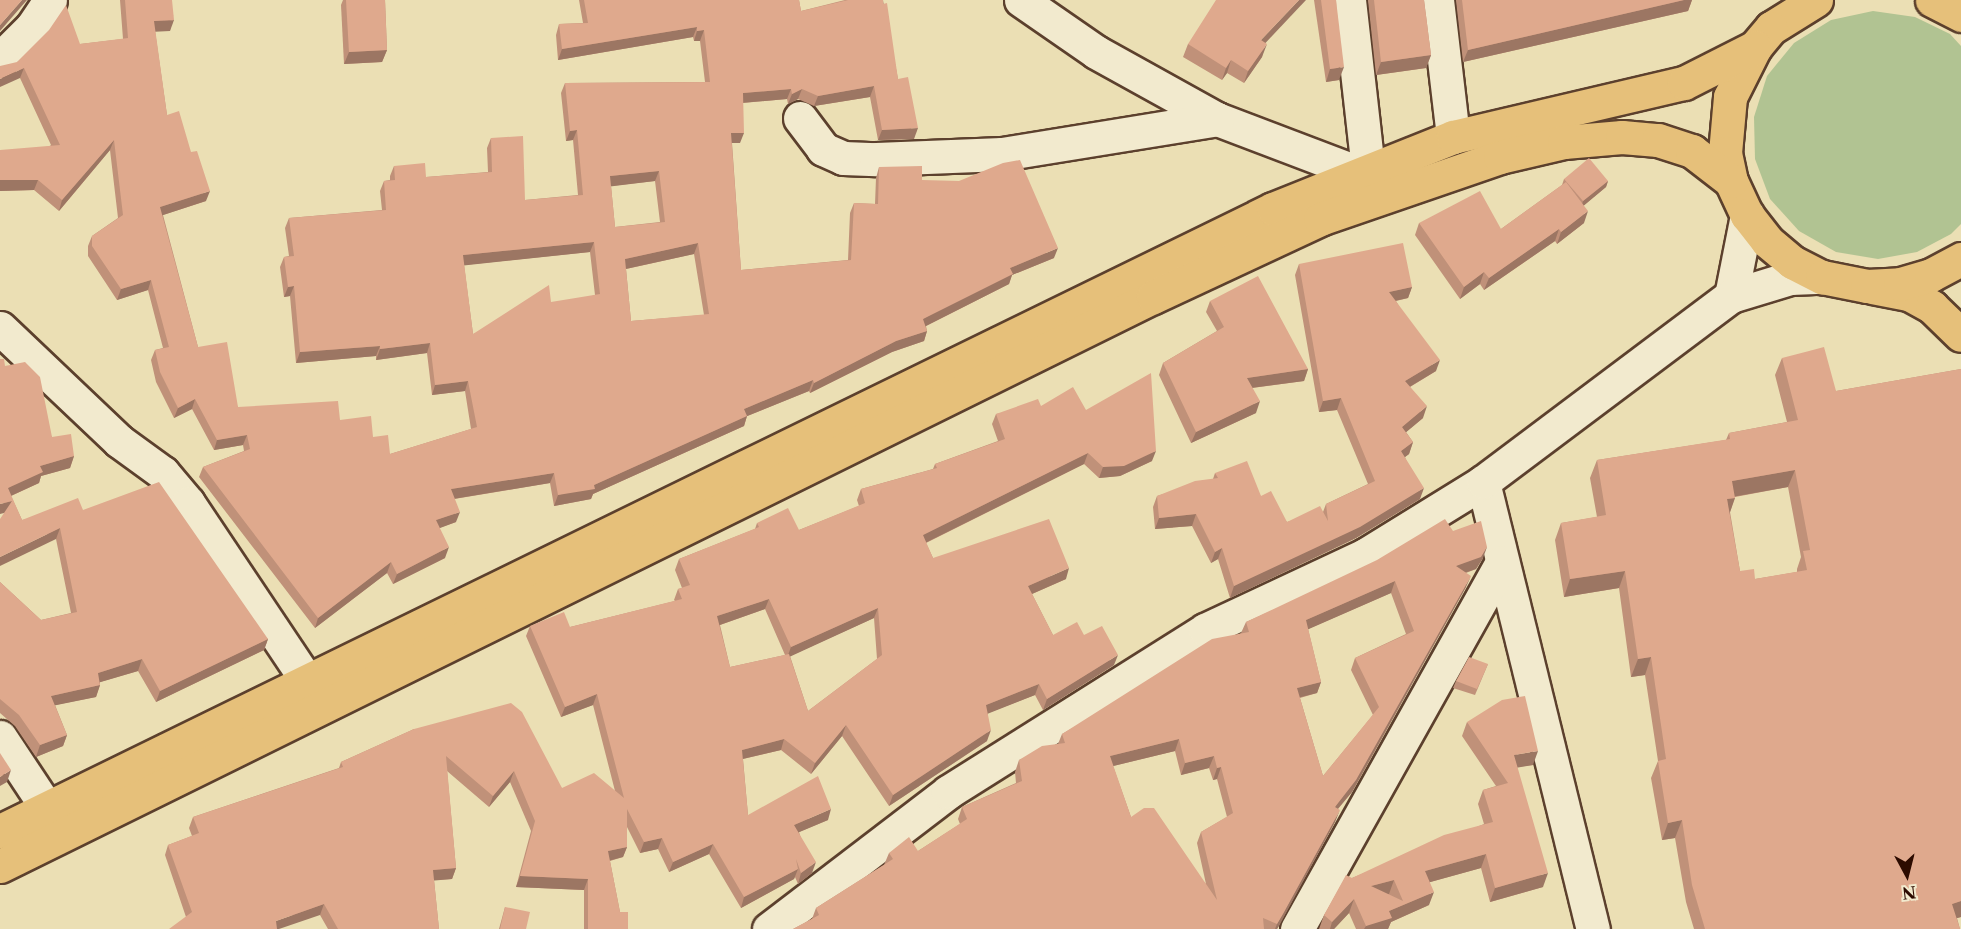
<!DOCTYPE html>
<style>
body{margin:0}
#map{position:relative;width:1961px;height:929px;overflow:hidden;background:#ebdfb4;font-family:"Libre Caslon Text",serif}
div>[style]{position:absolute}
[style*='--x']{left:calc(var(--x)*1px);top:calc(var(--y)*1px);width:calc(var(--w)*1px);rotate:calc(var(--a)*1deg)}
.green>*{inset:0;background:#b1c392}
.roads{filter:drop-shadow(2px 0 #5c402d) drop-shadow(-2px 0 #5c402d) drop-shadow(0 2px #5c402d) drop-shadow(0 -2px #5c402d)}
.minor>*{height:33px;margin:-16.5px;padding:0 16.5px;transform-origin:16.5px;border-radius:16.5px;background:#f2eace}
.primary>*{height:33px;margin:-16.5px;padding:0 16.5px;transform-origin:16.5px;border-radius:16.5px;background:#e6c07a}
.trunk>*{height:33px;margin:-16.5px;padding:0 16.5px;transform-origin:16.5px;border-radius:16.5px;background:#e6c07a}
.wall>*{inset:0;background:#c09179}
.shaded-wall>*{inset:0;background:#9c7663}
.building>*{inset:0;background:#dfa98d}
span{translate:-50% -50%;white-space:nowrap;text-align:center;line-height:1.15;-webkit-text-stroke:4.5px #f2eace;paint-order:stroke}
.north{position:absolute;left:1877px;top:845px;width:60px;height:60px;-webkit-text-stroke:4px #f2eace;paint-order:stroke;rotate:173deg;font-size:16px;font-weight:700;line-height:24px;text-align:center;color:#2c0b00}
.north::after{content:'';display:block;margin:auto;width:21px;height:27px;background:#2c0b00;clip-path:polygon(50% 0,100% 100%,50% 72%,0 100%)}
</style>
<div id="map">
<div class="green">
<i style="clip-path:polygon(1873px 11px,1915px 17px,1950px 34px,1961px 46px,1961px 224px,1951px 234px,1917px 252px,1878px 259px,1836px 252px,1799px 231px,1770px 199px,1755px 159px,1754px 117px,1767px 76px,1794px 43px,1831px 20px)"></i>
</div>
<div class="roads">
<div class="minor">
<i style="--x:1021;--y:0;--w:91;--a:34.7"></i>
<i style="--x:1096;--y:52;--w:138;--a:29"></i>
<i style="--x:1217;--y:119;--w:155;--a:20.8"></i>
<i style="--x:1349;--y:0;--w:171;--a:83.6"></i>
<i style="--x:1437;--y:0;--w:138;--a:83.3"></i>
<i style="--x:0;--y:59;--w:45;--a:-45"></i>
<i style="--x:32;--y:27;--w:32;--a:-56"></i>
<i style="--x:800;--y:118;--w:39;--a:53"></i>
<i style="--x:823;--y:149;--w:22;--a:24"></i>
<i style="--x:843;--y:158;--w:33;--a:2"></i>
<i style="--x:876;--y:159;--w:126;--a:-2.3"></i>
<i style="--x:1002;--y:154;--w:218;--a:-9.2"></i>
<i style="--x:1731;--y:296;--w:83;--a:-78.8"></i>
<i style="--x:0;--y:328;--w:164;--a:43.5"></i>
<i style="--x:119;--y:441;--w:54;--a:36"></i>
<i style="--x:163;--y:473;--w:39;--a:50"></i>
<i style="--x:188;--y:503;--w:214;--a:56.2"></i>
<i style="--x:1483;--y:482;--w:460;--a:76.2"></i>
<i style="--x:0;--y:737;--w:85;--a:56.5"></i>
<i style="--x:769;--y:929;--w:225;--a:-37.4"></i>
<i style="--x:948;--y:792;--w:304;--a:-32.2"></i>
<i style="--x:1205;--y:630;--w:177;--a:-25.1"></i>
<i style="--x:1365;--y:555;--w:139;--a:-31.7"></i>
<i style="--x:1483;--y:482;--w:310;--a:-36.9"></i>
<i style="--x:1731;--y:296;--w:62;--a:-17"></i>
<i style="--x:1790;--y:278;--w:32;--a:-2"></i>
<i style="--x:1297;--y:929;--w:420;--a:-60.8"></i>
</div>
<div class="primary">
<i style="--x:1872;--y:287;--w:38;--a:11"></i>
<i style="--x:1909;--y:294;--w:26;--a:29"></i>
<i style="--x:1932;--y:307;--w:40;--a:44"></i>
</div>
<div class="trunk">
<i style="--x:1816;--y:0;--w:53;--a:148.1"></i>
<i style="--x:1771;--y:28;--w:25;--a:130"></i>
<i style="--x:1755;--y:47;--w:56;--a:116.6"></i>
<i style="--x:1730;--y:97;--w:56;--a:95.1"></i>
<i style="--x:1725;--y:153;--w:29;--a:78"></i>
<i style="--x:1731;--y:181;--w:38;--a:65"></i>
<i style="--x:1747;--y:215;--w:33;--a:52"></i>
<i style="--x:1767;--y:241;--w:33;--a:40"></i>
<i style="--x:1792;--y:262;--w:34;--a:27"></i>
<i style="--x:1822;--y:277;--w:46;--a:11.3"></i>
<i style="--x:1867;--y:286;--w:33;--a:-3"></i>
<i style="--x:1900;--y:284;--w:32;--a:-16"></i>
<i style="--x:1931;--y:275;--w:34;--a:-28"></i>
<i style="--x:1932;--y:0;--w:33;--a:27"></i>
<i style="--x:0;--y:831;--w:1417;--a:-26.04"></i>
<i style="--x:1273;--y:209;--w:194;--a:-21.8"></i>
<i style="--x:1453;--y:137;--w:237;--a:-13.2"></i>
<i style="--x:1684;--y:83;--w:80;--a:-26.9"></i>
<i style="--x:0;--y:866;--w:1286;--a:-26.27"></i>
<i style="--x:1153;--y:297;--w:184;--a:-25"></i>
<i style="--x:1320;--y:219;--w:190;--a:-19"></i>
<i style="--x:1500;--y:157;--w:66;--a:-13.2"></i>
<i style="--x:1564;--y:142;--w:58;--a:-4.9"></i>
<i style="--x:1622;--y:137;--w:36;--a:5"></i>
<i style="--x:1658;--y:140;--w:36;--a:18"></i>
<i style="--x:1692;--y:151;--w:49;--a:37.6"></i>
</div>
</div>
<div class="wall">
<i style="clip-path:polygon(evenodd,120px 0,172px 0,170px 31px,155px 31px,167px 115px,206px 201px,163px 215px,198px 347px,238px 407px,340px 420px,373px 437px,390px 454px,471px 429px,465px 391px,432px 395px,427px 353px,376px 360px,376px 356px,296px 363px,290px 296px,284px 297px,280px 267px,284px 257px,289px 256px,285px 228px,289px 218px,382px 210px,380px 191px,384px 181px,390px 180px,390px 176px,394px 166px,426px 177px,488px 172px,487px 148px,491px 138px,525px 200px,578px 195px,573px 140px,566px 141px,561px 93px,565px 83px,705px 82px,700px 41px,694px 41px,693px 37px,558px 60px,556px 35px,559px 24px,583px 23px,579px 0,799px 0,801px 11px,845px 0,883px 0,898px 79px,914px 139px,878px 140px,870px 97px,814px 106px,798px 99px,788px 104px,787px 99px,743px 103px,740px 143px,732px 143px,741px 270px,848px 260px,850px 213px,854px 203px,875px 204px,876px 178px,879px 167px,922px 180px,1054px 258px,1012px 275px,1009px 284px,926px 326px,927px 331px,924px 341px,892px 352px,810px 393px,809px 391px,747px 416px,744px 426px,593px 494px,591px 499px,554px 506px,550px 483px,454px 499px,456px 522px,439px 528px,445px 558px,393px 584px,387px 573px,315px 628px,199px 477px,203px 467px,244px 451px,243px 445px,214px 450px,192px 409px,174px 418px,156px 382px,151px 360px,155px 350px,163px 348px,148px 290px,117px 300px,88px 256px,88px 246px,92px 236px,118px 218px,110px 150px,59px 211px,34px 190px,0 191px,51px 145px,20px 78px,17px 62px,80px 44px,123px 39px,120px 0,655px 181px,660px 222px,615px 227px,611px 186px,655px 181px,120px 0,590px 252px,595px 295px,473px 334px,464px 265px,590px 252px,120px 0,694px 254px,704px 315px,631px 321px,626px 269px,694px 254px)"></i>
<i style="clip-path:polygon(343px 0,385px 0,387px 50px,382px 62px,344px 64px,341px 5px)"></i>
<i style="clip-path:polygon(1314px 0,1336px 0,1339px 80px,1326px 82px)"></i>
<i style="clip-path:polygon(1368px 0,1424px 0,1431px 55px,1426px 68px,1376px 75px)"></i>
<i style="clip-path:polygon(1456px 0,1692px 0,1688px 11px,1463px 62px)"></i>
<i style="clip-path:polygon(1265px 43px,1262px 57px,1244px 83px,1227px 73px,1222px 80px,1183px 57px,1188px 44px)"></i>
<i style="clip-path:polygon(1564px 179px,1608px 181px,1606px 187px,1584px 205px,1584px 223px,1557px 244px,1555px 241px,1484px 290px,1480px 284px,1460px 299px,1415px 235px,1419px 223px,1501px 229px,1562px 185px)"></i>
<i style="clip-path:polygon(1299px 264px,1412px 287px,1408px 298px,1396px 301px,1436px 371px,1410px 387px,1423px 418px,1406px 432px,1413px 442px,1409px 454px,1405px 457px,1420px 499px,1356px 538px,1230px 598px,1218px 559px,1211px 563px,1192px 526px,1155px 529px,1153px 507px,1157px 496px,1213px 479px,1215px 473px,1261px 496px,1287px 522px,1323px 512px,1326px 504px,1368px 484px,1337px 410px,1319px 412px,1295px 275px)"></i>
<i style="clip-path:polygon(1210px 301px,1308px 369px,1304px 381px,1252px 388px,1256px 413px,1191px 443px,1159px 375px,1163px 363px,1217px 331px,1206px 312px)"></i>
<i style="clip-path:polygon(evenodd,1782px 358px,1836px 391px,1961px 369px,1961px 917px,1957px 918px,1960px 929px,1694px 929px,1686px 902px,1675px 838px,1662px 840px,1651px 778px,1658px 761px,1645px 675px,1631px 677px,1619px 588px,1564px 597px,1555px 540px,1561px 523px,1597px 517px,1590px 478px,1597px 460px,1726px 440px,1729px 433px,1787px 422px,1775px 375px,1782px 358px,1788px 487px,1801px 557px,1797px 569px,1797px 572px,1755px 579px,1740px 571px,1730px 512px,1735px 497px,1788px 487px)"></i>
<i style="clip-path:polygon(5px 366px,52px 437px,74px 456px,70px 468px,41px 476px,39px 483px,11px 496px,22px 520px,83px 510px,268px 639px,264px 650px,156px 702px,138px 671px,100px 682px,100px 685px,96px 697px,55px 705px,67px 735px,63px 746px,36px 757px,15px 726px,0 713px,0 582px,41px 620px,71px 613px,56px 539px,4px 513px)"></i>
<i style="clip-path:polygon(evenodd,1041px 406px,1086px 410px,1152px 461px,1120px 476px,1099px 478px,1084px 464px,926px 543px,933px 558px,1066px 579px,1032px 594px,1053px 635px,1084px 635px,1114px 665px,1043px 710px,1035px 695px,988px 713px,987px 741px,889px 806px,842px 736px,811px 774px,781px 750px,743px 759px,748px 815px,828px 820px,799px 832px,812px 873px,798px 884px,795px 877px,794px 879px,741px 908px,709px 854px,669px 872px,658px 849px,640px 853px,627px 827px,627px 847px,623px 857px,610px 861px,620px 912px,628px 929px,584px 929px,584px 890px,516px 887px,531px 831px,510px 782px,489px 807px,447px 771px,456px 868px,452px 879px,434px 880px,439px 929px,328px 929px,320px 915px,186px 917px,165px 855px,168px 845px,192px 836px,189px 828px,193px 817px,339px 768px,341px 762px,414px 729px,562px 788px,615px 791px,593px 705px,561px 717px,526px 636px,530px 626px,570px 627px,675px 601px,674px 600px,678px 589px,682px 588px,675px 570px,679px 559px,755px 529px,757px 523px,799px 530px,859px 506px,857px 500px,861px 489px,933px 469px,935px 464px,998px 441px,992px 424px,996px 414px,1041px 406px,765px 609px,785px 655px,730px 667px,720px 625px,765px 609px,1041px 406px,874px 618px,877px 659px,808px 711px,790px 656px,874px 618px)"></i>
<i style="clip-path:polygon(evenodd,1453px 531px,1483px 558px,1476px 569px,1466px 573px,1466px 587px,1352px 792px,1338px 809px,1335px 822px,1277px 929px,793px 929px,812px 919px,816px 908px,884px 865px,889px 853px,918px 851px,960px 824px,958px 819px,962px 807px,1016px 783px,1015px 772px,1019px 760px,1058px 744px,1062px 734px,1241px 633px,1246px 622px,1453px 531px,1391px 593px,1406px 634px,1355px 658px,1351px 670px,1373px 715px,1323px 776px,1300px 698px,1317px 693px,1321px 682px,1308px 629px,1391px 593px,1453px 531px,1175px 751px,1181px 775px,1209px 768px,1213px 780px,1217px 779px,1227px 817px,1201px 832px,1197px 843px,1206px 884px,1131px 817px,1113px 766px,1175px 751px)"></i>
<i style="clip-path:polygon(1488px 664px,1475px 695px,1453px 688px,1456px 681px)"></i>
<i style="clip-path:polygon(1467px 722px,1533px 765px,1517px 767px,1543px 887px,1490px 902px,1481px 868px,1430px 882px,1429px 905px,1391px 922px,1388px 929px,1356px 929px,1349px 913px,1334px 929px,1319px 929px,1324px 915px,1352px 878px,1484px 824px,1478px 804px,1483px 790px,1496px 786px,1462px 736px)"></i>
<i style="clip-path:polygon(505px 907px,526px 929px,499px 929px)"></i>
</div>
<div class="shaded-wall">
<i style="clip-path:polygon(22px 0,27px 0,0 31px,0 25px)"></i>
<i style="clip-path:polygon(1299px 0,1306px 0,1256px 53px,1261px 40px)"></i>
<i style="clip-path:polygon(1684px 0,1692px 0,1688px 11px,1463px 62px,1468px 50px)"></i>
<i style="clip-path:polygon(174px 20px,170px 31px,150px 32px,154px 21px)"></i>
<i style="clip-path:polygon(697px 27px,693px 37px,558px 60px,562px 49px)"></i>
<i style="clip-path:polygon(704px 30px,700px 41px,694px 41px,697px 31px)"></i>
<i style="clip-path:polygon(1267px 44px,1262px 57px,1244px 83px,1248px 71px)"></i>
<i style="clip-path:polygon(387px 50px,382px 62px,344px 64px,349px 52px)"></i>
<i style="clip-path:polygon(1431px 55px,1426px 68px,1376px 75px,1381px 62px)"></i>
<i style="clip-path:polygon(1231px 60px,1227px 73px,1222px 80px,1226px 68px)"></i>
<i style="clip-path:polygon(1344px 67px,1339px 80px,1326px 82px,1330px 69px)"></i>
<i style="clip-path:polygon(24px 68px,20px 78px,0 87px,0 79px)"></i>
<i style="clip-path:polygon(874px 86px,870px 97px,814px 106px,818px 96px)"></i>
<i style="clip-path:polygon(791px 89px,787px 99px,740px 103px,743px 93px)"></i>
<i style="clip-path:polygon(802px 89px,798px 99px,788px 104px,792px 94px)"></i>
<i style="clip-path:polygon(918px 128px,914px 139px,878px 140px,882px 130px)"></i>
<i style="clip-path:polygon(577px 130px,573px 140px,566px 141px,570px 131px)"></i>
<i style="clip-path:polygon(731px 133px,744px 133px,740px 143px,728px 143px)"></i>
<i style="clip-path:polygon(114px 140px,110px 150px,59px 211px,62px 200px)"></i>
<i style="clip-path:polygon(659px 171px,655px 181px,606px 187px,610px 176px)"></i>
<i style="clip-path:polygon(0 180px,38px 180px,34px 190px,0 191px)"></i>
<i style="clip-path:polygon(1608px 181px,1606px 187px,1581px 208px,1583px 201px)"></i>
<i style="clip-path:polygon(210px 191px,206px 201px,157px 217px,160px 207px)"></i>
<i style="clip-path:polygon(1588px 211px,1584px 223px,1557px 244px,1561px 232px)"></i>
<i style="clip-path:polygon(1559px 229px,1555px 241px,1484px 290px,1489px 278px)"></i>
<i style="clip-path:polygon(594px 242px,590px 252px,459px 266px,463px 255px)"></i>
<i style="clip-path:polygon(698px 243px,694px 254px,621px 270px,625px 259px)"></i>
<i style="clip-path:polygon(1058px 248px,1054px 258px,1012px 275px,1009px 284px,920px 329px,923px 319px,1010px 268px)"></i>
<i style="clip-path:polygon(1484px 272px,1480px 284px,1460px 299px,1464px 287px)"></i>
<i style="clip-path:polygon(151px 280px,148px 290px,117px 300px,121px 289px)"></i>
<i style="clip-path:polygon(294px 286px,290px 296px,284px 297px,288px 287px)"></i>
<i style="clip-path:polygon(1412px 287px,1408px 298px,1385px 303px,1389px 292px)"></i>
<i style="clip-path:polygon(927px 331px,924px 341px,892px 352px,810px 393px,814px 383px,896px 341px)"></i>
<i style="clip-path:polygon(430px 343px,427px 353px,376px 360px,380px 349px)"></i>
<i style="clip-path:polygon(380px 346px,376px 356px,296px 363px,300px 352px)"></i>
<i style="clip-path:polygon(1440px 360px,1436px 371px,1401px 392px,1405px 381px)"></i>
<i style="clip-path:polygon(1308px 369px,1304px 381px,1243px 389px,1247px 378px)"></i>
<i style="clip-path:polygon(813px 380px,809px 391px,740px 419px,744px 409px)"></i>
<i style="clip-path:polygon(468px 381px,465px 391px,432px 395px,435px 385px)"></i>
<i style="clip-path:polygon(1341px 398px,1337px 410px,1319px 412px,1323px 401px)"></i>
<i style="clip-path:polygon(195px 399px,192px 409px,174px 418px,178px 408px)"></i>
<i style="clip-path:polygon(1260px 401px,1256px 413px,1191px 443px,1196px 432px)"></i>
<i style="clip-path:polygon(1427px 406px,1423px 418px,1398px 439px,1402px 427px)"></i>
<i style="clip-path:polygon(747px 416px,744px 426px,593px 494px,591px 499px,554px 506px,558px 495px,594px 485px)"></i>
<i style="clip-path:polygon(247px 435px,243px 445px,214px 450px,217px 440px)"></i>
<i style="clip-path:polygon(1413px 442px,1409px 454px,1397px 463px,1401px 451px)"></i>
<i style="clip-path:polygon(1156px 451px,1152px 461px,1120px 476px,1099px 478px,1103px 467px)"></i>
<i style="clip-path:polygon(1088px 453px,1084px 464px,919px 546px,923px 535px)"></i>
<i style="clip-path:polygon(74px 456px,70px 468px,41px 476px,39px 483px,4px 499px,8px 488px,40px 466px)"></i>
<i style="clip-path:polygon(1795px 470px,1788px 487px,1726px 498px,1732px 481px)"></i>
<i style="clip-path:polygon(554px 473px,550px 483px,447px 500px,451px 489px)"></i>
<i style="clip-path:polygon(1424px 488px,1420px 499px,1356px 538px,1230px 598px,1234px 586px)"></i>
<i style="clip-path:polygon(1735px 498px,1729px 515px,1727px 499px)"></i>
<i style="clip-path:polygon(12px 501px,8px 512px,0 514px,0 504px)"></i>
<i style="clip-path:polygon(460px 512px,456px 522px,432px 531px,436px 520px)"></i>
<i style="clip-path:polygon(1196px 514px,1192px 526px,1155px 529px,1159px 518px)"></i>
<i style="clip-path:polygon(60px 528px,56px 539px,0 566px,0 557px)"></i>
<i style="clip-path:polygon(449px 547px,445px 558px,393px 584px,397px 574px)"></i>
<i style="clip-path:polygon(1487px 547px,1483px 558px,1476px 569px,1452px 577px,1456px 566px)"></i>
<i style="clip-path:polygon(1222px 548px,1218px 559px,1211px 563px,1215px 552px)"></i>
<i style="clip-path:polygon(391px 562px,387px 573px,315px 628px,318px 618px)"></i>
<i style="clip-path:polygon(1069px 568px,1066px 579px,1025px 597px,1028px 586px)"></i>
<i style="clip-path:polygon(1625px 571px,1619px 588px,1564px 597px,1570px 579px)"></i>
<i style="clip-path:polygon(1471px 576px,1466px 587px,1352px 792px,1330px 818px,1335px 807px)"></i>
<i style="clip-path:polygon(1395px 581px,1391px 593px,1302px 632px,1306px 620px)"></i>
<i style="clip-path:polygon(769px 599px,765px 609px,714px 627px,717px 616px)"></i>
<i style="clip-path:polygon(878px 608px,874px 618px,787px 658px,791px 647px)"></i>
<i style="clip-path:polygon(268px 639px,264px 650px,156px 702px,160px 691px)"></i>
<i style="clip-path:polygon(1118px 655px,1114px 665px,1043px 710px,1047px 699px)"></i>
<i style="clip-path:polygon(1651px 657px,1645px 675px,1631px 677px,1638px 659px)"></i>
<i style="clip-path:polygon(142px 659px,138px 671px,94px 684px,98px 673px)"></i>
<i style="clip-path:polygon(1321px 682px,1317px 693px,1293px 699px,1297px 688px)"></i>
<i style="clip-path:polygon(1039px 684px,1035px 695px,982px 716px,986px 705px)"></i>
<i style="clip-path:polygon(100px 685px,96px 697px,47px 707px,51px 696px)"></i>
<i style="clip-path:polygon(597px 694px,593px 705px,561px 717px,565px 707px)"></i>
<i style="clip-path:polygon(846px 725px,842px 736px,811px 774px,815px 763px)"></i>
<i style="clip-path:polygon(991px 730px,987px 741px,889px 806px,893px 795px)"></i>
<i style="clip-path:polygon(67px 735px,63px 746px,36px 757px,40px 745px)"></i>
<i style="clip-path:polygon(784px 739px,781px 750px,738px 760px,742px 750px)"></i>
<i style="clip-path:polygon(1179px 739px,1175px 751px,1105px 768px,1110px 756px)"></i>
<i style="clip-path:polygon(1538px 751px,1533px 765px,1509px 769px,1514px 755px)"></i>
<i style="clip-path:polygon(1214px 756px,1209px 768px,1181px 775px,1185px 763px)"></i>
<i style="clip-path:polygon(1221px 767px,1217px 779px,1213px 780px,1217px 768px)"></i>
<i style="clip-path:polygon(11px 770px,7px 782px,0 786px,0 777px)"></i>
<i style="clip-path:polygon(514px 771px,510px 782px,489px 807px,493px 796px)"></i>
<i style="clip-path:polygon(831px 809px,828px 820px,790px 836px,794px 825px)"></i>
<i style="clip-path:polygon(1340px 810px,1335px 822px,1279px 926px,1277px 929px,1275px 929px,1277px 924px)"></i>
<i style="clip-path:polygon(1682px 820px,1675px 838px,1662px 840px,1668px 823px)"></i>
<i style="clip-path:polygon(662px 838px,658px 849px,640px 853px,644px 842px)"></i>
<i style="clip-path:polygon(713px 844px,709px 854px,669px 872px,673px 862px)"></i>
<i style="clip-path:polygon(627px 847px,623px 857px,604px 862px,608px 851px)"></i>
<i style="clip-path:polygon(1486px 854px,1481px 868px,1420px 885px,1425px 871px)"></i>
<i style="clip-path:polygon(816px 862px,812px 873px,798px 884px,801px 873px)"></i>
<i style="clip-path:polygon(456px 868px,452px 879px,429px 881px,433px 870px)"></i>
<i style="clip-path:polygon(798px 869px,794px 879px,741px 908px,744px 897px)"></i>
<i style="clip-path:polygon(1548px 873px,1543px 887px,1490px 902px,1495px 888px)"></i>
<i style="clip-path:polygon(520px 876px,588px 879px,584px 890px,516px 887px)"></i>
<i style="clip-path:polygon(1394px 880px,1389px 894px,1366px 900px,1371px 886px)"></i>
<i style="clip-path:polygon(1434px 892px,1429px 905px,1391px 922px,1388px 929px,1364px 929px,1366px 926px,1389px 911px)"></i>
<i style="clip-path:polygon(1354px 899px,1349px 913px,1334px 929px,1330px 929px,1332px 922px)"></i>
<i style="clip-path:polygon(1961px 901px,1961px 917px,1946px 921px,1952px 904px)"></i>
<i style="clip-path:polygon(324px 904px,320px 915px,279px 929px,273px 929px,276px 921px)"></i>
</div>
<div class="building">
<i style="clip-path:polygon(0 0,22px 0,0 25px)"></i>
<i style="clip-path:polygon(evenodd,125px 0,172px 0,174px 20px,154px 21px,167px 115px,179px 111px,191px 152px,197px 151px,210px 191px,160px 207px,198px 347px,227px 342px,238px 407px,338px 401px,340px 420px,371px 416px,373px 437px,388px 435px,390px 454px,477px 427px,468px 381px,435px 385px,430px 343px,380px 349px,380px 346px,300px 352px,294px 286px,288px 287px,284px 257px,294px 256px,289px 218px,386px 210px,384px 181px,395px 180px,394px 166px,425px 163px,426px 177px,492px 172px,491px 138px,523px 136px,525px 200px,583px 195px,577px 130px,570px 131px,565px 83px,710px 82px,704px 30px,697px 31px,697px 27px,562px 49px,559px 24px,588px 23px,584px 0,799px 0,801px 11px,848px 0,883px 0,883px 4px,887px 3px,898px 79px,908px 77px,918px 128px,882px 130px,874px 86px,818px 96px,802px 89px,792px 94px,791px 89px,743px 93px,744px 133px,731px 133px,741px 270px,851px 260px,854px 203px,878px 204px,879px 167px,922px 166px,922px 180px,959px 181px,1003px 163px,1020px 160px,1058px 248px,1010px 268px,1013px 274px,923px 319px,927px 331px,896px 341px,814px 383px,813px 380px,744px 409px,747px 416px,594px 485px,595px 489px,558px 495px,554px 473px,451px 489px,460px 512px,436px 520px,449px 547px,397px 574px,391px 562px,318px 618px,203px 467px,250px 449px,247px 435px,217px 440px,195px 399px,178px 408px,160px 372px,155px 350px,169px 347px,151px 280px,121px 289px,92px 246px,92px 236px,123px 215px,114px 140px,62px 200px,38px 180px,0 180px,0 150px,60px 145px,24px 68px,0 79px,0 66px,17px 62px,49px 30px,66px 5px,80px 44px,128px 38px,125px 0,659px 171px,665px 222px,615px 227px,610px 176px,659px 171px,125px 0,594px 242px,600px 294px,551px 302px,549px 285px,473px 334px,463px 255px,594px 242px,125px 0,698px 243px,709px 314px,631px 321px,625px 259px,698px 243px)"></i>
<i style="clip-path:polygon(346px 0,385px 0,387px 50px,349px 52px)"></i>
<i style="clip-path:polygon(1216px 0,1299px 0,1261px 40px,1267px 44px,1248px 71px,1231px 60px,1226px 68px,1188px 44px)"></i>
<i style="clip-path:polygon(1321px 0,1336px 0,1344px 67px,1330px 69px)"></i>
<i style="clip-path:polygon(1374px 0,1424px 0,1431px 55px,1381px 62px)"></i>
<i style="clip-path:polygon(1462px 0,1684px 0,1468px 50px)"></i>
<i style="clip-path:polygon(1589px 158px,1608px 181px,1583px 201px,1564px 179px)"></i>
<i style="clip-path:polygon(1566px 182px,1588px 211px,1561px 232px,1559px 229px,1489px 278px,1484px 272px,1464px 287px,1419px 223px,1480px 191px,1501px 229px)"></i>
<i style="clip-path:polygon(1403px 243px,1412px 287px,1389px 292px,1440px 360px,1405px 381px,1427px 406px,1402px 427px,1413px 442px,1401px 451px,1424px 488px,1360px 527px,1234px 586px,1222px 548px,1215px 552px,1196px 514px,1159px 518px,1157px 496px,1195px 481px,1218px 478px,1215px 473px,1247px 461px,1261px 496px,1271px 491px,1287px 522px,1320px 506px,1328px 521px,1326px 504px,1375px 481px,1341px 398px,1323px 401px,1299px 264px)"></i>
<i style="clip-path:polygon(1258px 276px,1308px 369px,1247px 378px,1260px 401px,1196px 432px,1163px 363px,1224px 327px,1210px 301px)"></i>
<i style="clip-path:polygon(evenodd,1824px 347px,1836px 391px,1961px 369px,1961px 901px,1952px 904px,1960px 929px,1705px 929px,1692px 885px,1682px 820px,1668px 823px,1658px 761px,1666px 759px,1651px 657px,1638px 659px,1625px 571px,1570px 579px,1561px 523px,1606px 515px,1597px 460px,1730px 439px,1729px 433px,1798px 420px,1782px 358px,1824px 347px,1795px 470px,1810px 550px,1803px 551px,1807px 570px,1755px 579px,1754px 569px,1740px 571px,1727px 499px,1735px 498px,1732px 481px,1795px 470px)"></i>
<i style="clip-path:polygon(0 359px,4px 359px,5px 366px,25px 362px,40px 377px,52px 437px,71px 434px,74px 456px,40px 466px,43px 472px,8px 488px,22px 520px,78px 498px,83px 510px,159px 482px,268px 639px,160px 691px,142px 659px,98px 673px,100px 685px,51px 696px,67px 735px,40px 745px,19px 715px,0 699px,0 582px,41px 620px,77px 612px,60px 528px,0 557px,0 519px,12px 501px,0 504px)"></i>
<i style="clip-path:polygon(evenodd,1151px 373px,1156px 451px,1124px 466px,1103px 467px,1088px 453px,923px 535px,933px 558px,1049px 519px,1069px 568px,1028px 586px,1053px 635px,1077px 622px,1084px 635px,1102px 626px,1118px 655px,1047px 699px,1039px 684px,986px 705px,991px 730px,893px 795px,846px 725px,815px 763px,784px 739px,742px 750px,748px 815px,818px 776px,831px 809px,794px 825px,816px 862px,801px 873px,796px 859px,798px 869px,744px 897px,713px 844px,673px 862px,662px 838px,644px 842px,627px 809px,627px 847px,608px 851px,620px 912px,628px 912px,628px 929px,588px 929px,588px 879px,520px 876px,535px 821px,514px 771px,493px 796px,446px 756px,456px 868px,433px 870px,439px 929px,338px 929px,324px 904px,276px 921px,277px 929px,169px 929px,192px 912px,168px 845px,199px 833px,193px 817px,343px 767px,341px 762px,414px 729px,511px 703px,522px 712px,562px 788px,594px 773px,624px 798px,597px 694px,565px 707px,530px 626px,564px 612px,570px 627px,682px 599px,678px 589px,690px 585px,679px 559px,759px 527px,757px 523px,788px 508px,799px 530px,865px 503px,861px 489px,937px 468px,935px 464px,1005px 439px,996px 414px,1038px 399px,1041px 406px,1073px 387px,1086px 410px,1151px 373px,769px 599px,791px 647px,878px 608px,882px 655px,808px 711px,789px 654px,730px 667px,717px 616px,769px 599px)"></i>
<i style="clip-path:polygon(evenodd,1445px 519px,1453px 531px,1481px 521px,1487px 547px,1481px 557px,1456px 566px,1471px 576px,1356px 780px,1335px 807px,1340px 810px,1283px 914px,1277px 924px,1263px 918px,1264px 929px,793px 929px,819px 915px,816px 908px,893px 859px,889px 853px,909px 837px,918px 851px,967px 819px,962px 807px,1022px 781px,1019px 760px,1042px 746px,1065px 743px,1062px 734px,1212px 639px,1249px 632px,1246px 622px,1377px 560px,1445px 519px,1395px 581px,1414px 631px,1355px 658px,1379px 707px,1323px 776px,1297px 688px,1321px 682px,1306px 620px,1395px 581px,1445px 519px,1179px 739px,1185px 763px,1214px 756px,1217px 768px,1221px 767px,1233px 813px,1201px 832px,1217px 900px,1154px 808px,1144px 808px,1131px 817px,1110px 756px,1179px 739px)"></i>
<i style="clip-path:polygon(1469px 657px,1488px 664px,1477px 689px,1456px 681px)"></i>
<i style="clip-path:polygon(evenodd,1525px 696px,1538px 751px,1514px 755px,1548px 873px,1495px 888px,1486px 854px,1425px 871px,1434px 892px,1389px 911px,1392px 918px,1366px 926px,1354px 899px,1332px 922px,1324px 915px,1346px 875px,1352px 878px,1444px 835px,1493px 822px,1483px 790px,1508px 783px,1467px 722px,1502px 700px,1525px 696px,1394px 880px,1403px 901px,1371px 886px,1394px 880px)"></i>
<i style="clip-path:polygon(0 753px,11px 770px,0 777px)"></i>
<i style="clip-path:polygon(505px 907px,530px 912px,526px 929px,500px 929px)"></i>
</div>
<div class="north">N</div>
</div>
